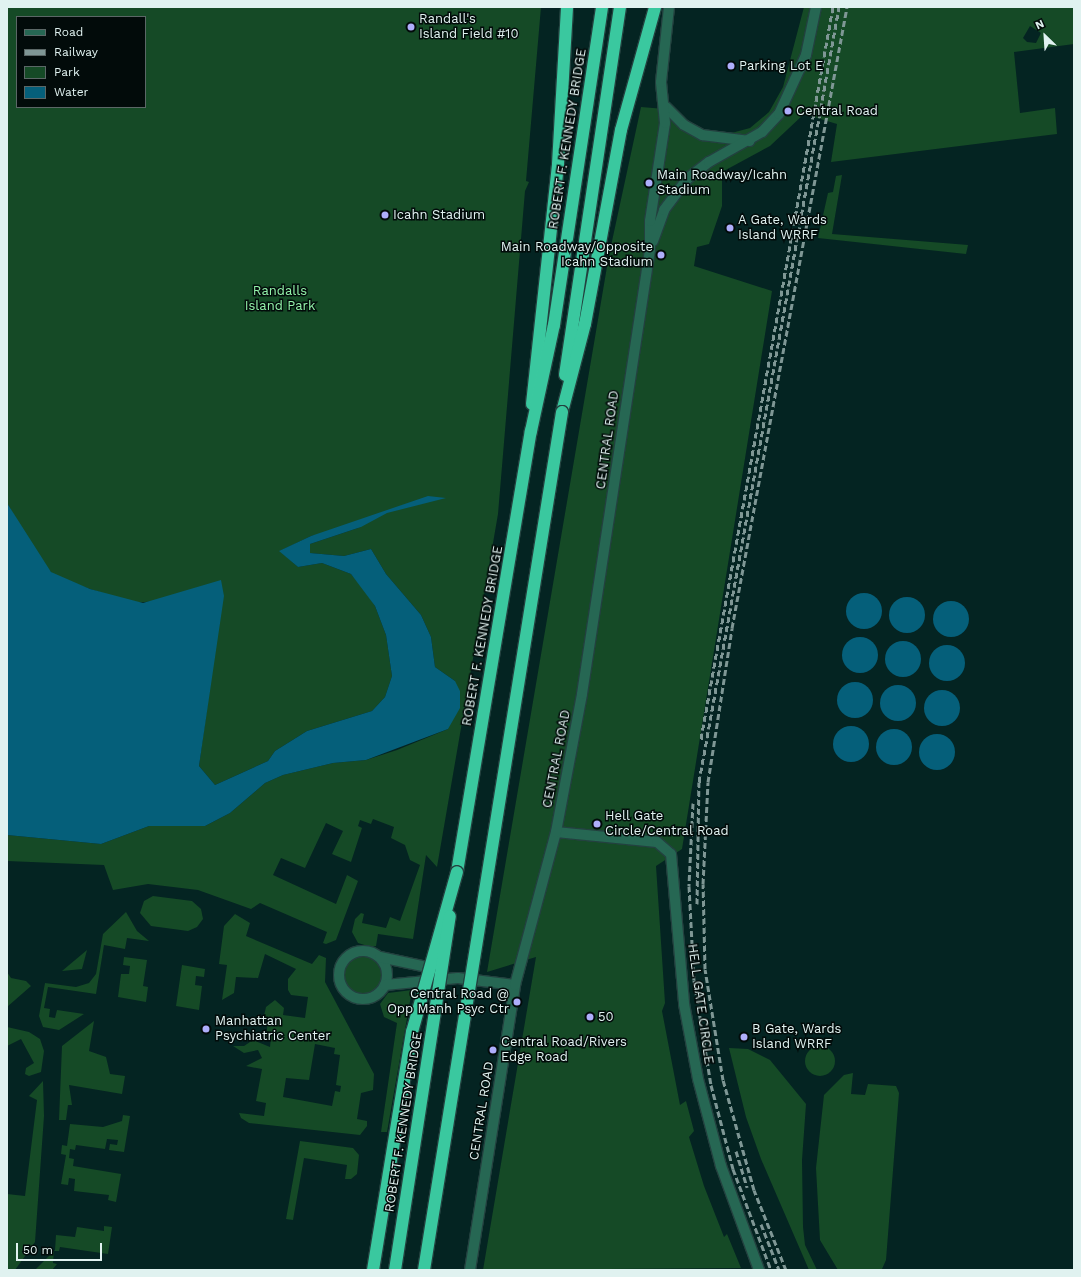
<!DOCTYPE html>
<style>
body{margin:0}
#map{position:relative;width:1081px;height:1277px;overflow:hidden;background:#042422;font-family:"Work Sans",sans-serif}
div>[style]{position:absolute}
[style*='--x']{left:calc(var(--x)*1px);top:calc(var(--y)*1px);width:calc(var(--w)*1px);rotate:calc(var(--a)*1deg)}
.green>*{inset:0;background:#154a26}
.round{border-radius:50%}
.water>*{inset:0;background:#055f7a}
.roads{filter:drop-shadow(1px 0 #23413f) drop-shadow(-1px 0 #23413f) drop-shadow(0 1px #23413f) drop-shadow(0 -1px #23413f)}
.minor>*{height:10px;margin:-5px;padding:0 5px;transform-origin:5px;border-radius:5px;background:#266753}
.minor>.ring{margin:-5px;padding:0;box-sizing:content-box;background:none;border:10px solid #266753;border-radius:50%}
.highway>*{height:12px;margin:-6px;padding:0 6px;transform-origin:6px;border-radius:6px;background:#3ac89f}
.rail>*{height:3px;margin-top:-1.5px;transform-origin:0;background:repeating-linear-gradient(90deg,#7f9795 0 6px,transparent 0 9px)}
.bridges{filter:drop-shadow(1px 0 #23413f) drop-shadow(-1px 0 #23413f) drop-shadow(0 1px #23413f) drop-shadow(0 -1px #23413f)}
.highway-bridge>*{height:12px;margin:-6px;padding:0 6px;transform-origin:6px;border-radius:6px;background:#3ac89f}
.dots>*{width:11px;height:11px;translate:-50% -50%;box-sizing:border-box;border:2px solid #020b0a;border-radius:50%}
span{translate:-50% -50%;white-space:nowrap;text-align:center;line-height:1.15;-webkit-text-stroke:3px #020b0a;paint-order:stroke}
.poi-label{font-size:13px;color:#e0f2f0}
.left{translate:0 -50%;text-align:left}
.right{translate:-100% -50%;text-align:right}
.street-label{font-size:13px;color:#e0f2f0}
.park-label{font-size:13px;color:#93f3aa}
.frame{position:absolute;inset:0;border:8px solid #e0f2f0;pointer-events:none}
.legend{position:absolute;left:16px;top:16px;width:130px;height:92px;box-sizing:border-box;background:#020b0a;border:1px solid #5b6766;margin:0;padding:5px 7px;list-style:none;font-size:12px;color:#e0f2f0}
.legend li{display:flex;align-items:center;gap:8px;height:20px}
.legend b{width:20px;border:1px solid #5b6766}
.north{position:absolute;left:1025px;top:16px;width:40px;height:40px;-webkit-text-stroke:3px #020b0a;paint-order:stroke;rotate:335deg;font-size:11px;font-weight:700;line-height:16px;text-align:center;color:#e0f2f0}
.north::after{content:'';display:block;margin:auto;width:14px;height:18px;background:#e0f2f0;clip-path:polygon(50% 0,100% 100%,50% 72%,0 100%)}
.scale{position:absolute;left:16px;top:1243px;width:86px;height:18px;box-sizing:border-box;border:2px solid #e0f2f0;border-top:0;padding-left:5px;font-size:12px;line-height:14px;white-space:nowrap;color:#e0f2f0;-webkit-text-stroke:3px #020b0a;paint-order:stroke}
</style>
<div id="map">
<div class="green">
<i style="clip-path:polygon(evenodd,7px 7px,541px 7px,526px 181px,529px 182px,525px 191px,498px 514px,437px 867px,426px 855px,413px 939px,378px 934px,376px 946px,371px 947px,358px 943px,352px 932px,355px 919px,361px 913px,364px 914px,362px 923px,386px 928px,390px 917px,400px 921px,420px 865px,410px 860px,405px 845px,391px 838px,394px 827px,373px 819px,371px 824px,360px 820px,358px 826px,362px 828px,351px 862px,332px 854px,343px 831px,326px 823px,305px 868px,281px 858px,273px 875px,336px 904px,347px 875px,358px 881px,336px 940px,326px 944px,323px 943px,327px 932px,260px 903px,251px 909px,198px 890px,148px 884px,113px 890px,104px 865px,7px 861px,7px 835px,101px 844px,149px 826px,205px 826px,230px 813px,265px 783px,283px 775px,333px 763px,366px 760px,397px 750px,448px 729px,455px 681px,435px 667px,431px 637px,421px 615px,386px 574px,371px 549px,344px 556px,310px 553px,310px 544px,361px 527px,311px 536px,280px 551px,298px 567px,322px 563px,351px 574px,364px 589px,375px 606px,386px 635px,392px 676px,385px 697px,372px 711px,307px 731px,275px 751px,268px 761px,215px 785px,199px 766px,216px 642px,156px 601px,134px 603px,90px 589px,54px 576px,39px 557px,7px 503px,7px 7px,17px 17px,145px 17px,145px 107px,17px 107px,17px 17px)"></i>
<i style="clip-path:polygon(evenodd,804px 7px,1074px 7px,1074px 44px,1014px 52px,1020px 113px,1055px 108px,1057px 134px,831px 162px,837px 124px,804px 114px,770px 146px,722px 172px,722px 206px,709px 244px,697px 247px,694px 266px,772px 291px,682px 849px,656px 866px,665px 1003px,662px 1011px,680px 1105px,686px 1101px,694px 1131px,689px 1137px,704px 1186px,724px 1237px,727px 1234px,741px 1268px,483px 1270px,536px 957px,487px 972px,609px 255px,641px 107px,677px 110px,695px 127px,708px 132px,724px 135px,750px 128px,769px 112px,783px 87px,804px 7px,1030px 26px,1041px 33px,1036px 43px,1027px 42px,1023px 38px,1030px 26px)"></i>
<i style="clip-path:polygon(842px 175px,832px 234px,968px 245px,966px 254px,818px 238px,828px 193px,833px 192px,836px 176px)"></i>
<i style="clip-path:polygon(153px 896px,192px 901px,201px 909px,203px 919px,197px 927px,188px 931px,151px 926px,140px 913px,144px 901px)"></i>
<i style="clip-path:polygon(126px 912px,137px 931px,149px 941px,127px 938px,125px 949px,104px 945px,96px 994px,48px 987px,44px 1008px,50px 1009px,49px 1017px,55px 1018px,57px 1010px,84px 1014px,59px 1030px,43px 1027px,39px 1016px,45px 983px,76px 987px,89px 983px,96px 974px,103px 934px)"></i>
<i style="clip-path:polygon(evenodd,235px 914px,250px 923px,246px 936px,312px 964px,319px 955px,326px 958px,325px 982px,374px 1074px,373px 1090px,361px 1093px,357px 1119px,367px 1121px,367px 1126px,360px 1135px,249px 1123px,241px 1118px,239px 1113px,264px 1116px,266px 1103px,256px 1101px,262px 1069px,246px 1066px,262px 1058px,258px 1050px,244px 1053px,233px 1046px,244px 1046px,253px 1040px,270px 1047px,271px 1038px,266px 1037px,268px 1021px,263px 1020px,266px 1007px,275px 1000px,284px 1008px,283px 1015px,305px 1018px,308px 997px,291px 995px,288px 990px,288px 979px,296px 969px,265px 954px,258px 978px,236px 977px,234px 993px,222px 1000px,227px 965px,219px 964px,224px 926px,235px 914px,315px 1044px,335px 1048px,334px 1054px,340px 1055px,336px 1085px,341px 1086px,340px 1092px,335px 1091px,332px 1106px,283px 1097px,286px 1078px,309px 1080px,315px 1044px)"></i>
<i style="clip-path:polygon(87px 950px,82px 969px,62px 971px)"></i>
<i class="round" style="left:343px;top:954px;width:40px;height:40px"></i>
<i style="clip-path:polygon(124px 957px,147px 960px,143px 986px,148px 987px,146px 1002px,118px 997px,121px 974px,129px 974px,130px 966px,123px 965px)"></i>
<i style="clip-path:polygon(182px 965px,205px 969px,204px 977px,196px 976px,195px 985px,202px 986px,199px 1010px,176px 1006px)"></i>
<i style="clip-path:polygon(7px 972px,11px 978px,26px 981px,31px 986px,7px 1007px)"></i>
<i style="clip-path:polygon(412px 990px,387px 1132px,381px 1132px,397px 1023px,384px 1017px,380px 1004px,388px 993px)"></i>
<i style="clip-path:polygon(94px 1021px,89px 1051px,106px 1057px,110px 1074px,125px 1076px,122px 1094px,69px 1085px,72px 1105px,68px 1105px,66px 1120px,59px 1120px,62px 1046px)"></i>
<i style="clip-path:polygon(7px 1027px,29px 1032px,40px 1039px,44px 1051px,41px 1072px,29px 1076px,25px 1074px,26px 1068px,34px 1063px,21px 1039px,7px 1046px)"></i>
<i class="round" style="left:805px;top:1046px;width:30px;height:30px"></i>
<i style="clip-path:polygon(729px 1048px,748px 1049px,770px 1060px,806px 1104px,802px 1160px,803px 1227px,805px 1245px,817px 1270px,809px 1270px,761px 1159px,746px 1117px)"></i>
<i style="clip-path:polygon(853px 1073px,851px 1094px,865px 1095px,868px 1084px,896px 1086px,899px 1093px,886px 1260px,882px 1269px,838px 1270px,820px 1240px,816px 1168px,824px 1095px,844px 1075px)"></i>
<i style="clip-path:polygon(43px 1081px,44px 1116px,35px 1242px,15px 1270px,7px 1270px,7px 1194px,25px 1196px,37px 1100px,29px 1096px)"></i>
<i style="clip-path:polygon(123px 1115px,130px 1116px,124px 1152px,109px 1150px,110px 1144px,117px 1145px,118px 1140px,107px 1139px,105px 1149px,76px 1145px,75px 1150px,70px 1149px,69px 1158px,74px 1159px,73px 1166px,121px 1174px,116px 1202px,108px 1200px,109px 1195px,74px 1191px,75px 1179px,69px 1178px,68px 1185px,61px 1184px,66px 1155px,61px 1154px,62px 1145px,67px 1146px,70px 1124px,103px 1127px,122px 1121px)"></i>
<i style="clip-path:polygon(300px 1141px,353px 1148px,359px 1155px,357px 1174px,351px 1179px,345px 1179px,347px 1165px,304px 1158px,293px 1220px,286px 1219px)"></i>
<i style="clip-path:polygon(104px 1226px,112px 1227px,108px 1254px,60px 1247px,59px 1251px,54px 1251px,53px 1263px,57px 1264px,52px 1270px,35px 1270px,55px 1250px,56px 1235px,75px 1237px,77px 1227px,104px 1231px)"></i>
</div>
<div class="water">
<i style="clip-path:polygon(428px 496px,446px 498px,387px 513px,361px 527px,310px 544px,310px 553px,344px 556px,371px 549px,386px 574px,421px 615px,431px 637px,435px 667px,455px 681px,460px 691px,460px 708px,448px 729px,366px 760px,333px 763px,283px 775px,265px 783px,230px 813px,205px 826px,149px 826px,101px 844px,7px 835px,7px 503px,51px 572px,90px 589px,143px 603px,221px 580px,224px 596px,199px 766px,215px 785px,268px 761px,275px 751px,307px 731px,372px 711px,385px 697px,392px 676px,386px 635px,375px 606px,351px 574px,322px 563px,298px 567px,279px 551px,311px 536px)"></i>
<i class="round" style="left:846px;top:593px;width:36px;height:36px"></i>
<i class="round" style="left:889px;top:597px;width:36px;height:36px"></i>
<i class="round" style="left:933px;top:601px;width:36px;height:36px"></i>
<i class="round" style="left:842px;top:637px;width:36px;height:36px"></i>
<i class="round" style="left:885px;top:641px;width:36px;height:36px"></i>
<i class="round" style="left:929px;top:645px;width:36px;height:36px"></i>
<i class="round" style="left:837px;top:682px;width:36px;height:36px"></i>
<i class="round" style="left:880px;top:685px;width:36px;height:36px"></i>
<i class="round" style="left:924px;top:690px;width:36px;height:36px"></i>
<i class="round" style="left:833px;top:726px;width:36px;height:36px"></i>
<i class="round" style="left:876px;top:729px;width:36px;height:36px"></i>
<i class="round" style="left:919px;top:734px;width:36px;height:36px"></i>
</div>
<div class="roads">
<div class="minor">
<i style="--x:666;--y:107;--w:25;--a:45"></i>
<i style="--x:684;--y:125;--w:21;--a:29"></i>
<i style="--x:702;--y:135;--w:48;--a:7.1"></i>
<i style="--x:653;--y:241;--w:33;--a:-70"></i>
<i style="--x:664;--y:210;--w:39;--a:-53"></i>
<i style="--x:687;--y:179;--w:28;--a:-38"></i>
<i style="--x:709;--y:162;--w:61;--a:-29.5"></i>
<i style="--x:762;--y:132;--w:25;--a:-47"></i>
<i style="--x:779;--y:114;--w:65;--a:-65.4"></i>
<i style="--x:806;--y:55;--w:49;--a:-78.2"></i>
<i style="--x:556;--y:832;--w:101;--a:5.7"></i>
<i style="--x:657;--y:842;--w:18;--a:41"></i>
<i style="--x:671;--y:854;--w:151;--a:85"></i>
<i style="--x:684;--y:1004;--w:76;--a:79.4"></i>
<i style="--x:698;--y:1079;--w:90;--a:75.2"></i>
<i style="--x:721;--y:1166;--w:111;--a:69.9"></i>
<i class="ring" style="left:339px;top:951px;width:38px;height:38px"></i>
<i style="--x:380;--y:957;--w:57;--a:12.1"></i>
<i style="--x:385;--y:985;--w:73;--a:-5.5"></i>
<i style="--x:458;--y:978;--w:57;--a:7"></i>
<i style="--x:470;--y:1270;--w:289;--a:-81"></i>
<i style="--x:515;--y:985;--w:158;--a:-75"></i>
<i style="--x:556;--y:832;--w:140;--a:-79.3"></i>
<i style="--x:582;--y:694;--w:449;--a:-81.3"></i>
<i style="--x:650;--y:250;--w:29;--a:-90"></i>
<i style="--x:650;--y:221;--w:99;--a:-81.3"></i>
<i style="--x:665;--y:123;--w:41;--a:-95.6"></i>
<i style="--x:661;--y:82;--w:75;--a:-83.9"></i>
</div>
<div class="highway">
<i style="--x:565;--y:375;--w:372;--a:-81.5"></i>
<i style="--x:532;--y:404;--w:241;--a:-83.8"></i>
<i style="--x:558;--y:164;--w:157;--a:-86.7"></i>
<i style="--x:562;--y:412;--w:91;--a:-75.4"></i>
<i style="--x:585;--y:324;--w:197;--a:-79.5"></i>
<i style="--x:621;--y:130;--w:128;--a:-74.5"></i>
<i style="--x:457;--y:872;--w:447;--a:-80.5"></i>
<i style="--x:531;--y:431;--w:108;--a:-77.8"></i>
<i style="--x:554;--y:325;--w:322;--a:-81.4"></i>
</div>
</div>
<div class="rail">
<i style="--x:701;--y:739;--w:744;--a:-79.78"></i>
<i style="--x:693;--y:803;--w:83;--a:92.8"></i>
<i style="--x:689;--y:886;--w:94;--a:87"></i>
<i style="--x:694;--y:980;--w:106;--a:80.8"></i>
<i style="--x:711;--y:1085;--w:87;--a:75.3"></i>
<i style="--x:733;--y:1169;--w:108;--a:69.4"></i>
<i style="--x:697;--y:904;--w:122;--a:-89.1"></i>
<i style="--x:699;--y:782;--w:788;--a:-79.76"></i>
<i style="--x:736;--y:1151;--w:38;--a:73"></i>
<i style="--x:761;--y:1224;--w:49;--a:68.6"></i>
<i style="--x:786;--y:1270;--w:86;--a:-111.8"></i>
<i style="--x:754;--y:1190;--w:114;--a:-105.7"></i>
<i style="--x:723;--y:1080;--w:112;--a:-99.2"></i>
<i style="--x:705;--y:969;--w:85;--a:-91.3"></i>
<i style="--x:703;--y:884;--w:102;--a:-87.2"></i>
<i style="--x:708;--y:782;--w:156;--a:-81.1"></i>
<i style="--x:732;--y:628;--w:632;--a:-79.51"></i>
</div>
<div class="bridges">
<div class="highway-bridge">
<i style="--x:373;--y:1270;--w:241;--a:-80.7"></i>
<i style="--x:412;--y:1032;--w:166;--a:-74.3"></i>
<i style="--x:395;--y:1270;--w:358;--a:-81.2"></i>
<i style="--x:424;--y:1270;--w:869;--a:-80.86"></i>
</div>
</div>
<div class="dots">
<i style="left:411px;top:27px;background:#aeaefb"></i>
<i style="left:731px;top:66px;background:#aeaefb"></i>
<i style="left:788px;top:111px;background:#aeaefb"></i>
<i style="left:649px;top:183px;background:#aeaefb"></i>
<i style="left:385px;top:215px;background:#aeaefb"></i>
<i style="left:730px;top:228px;background:#aeaefb"></i>
<i style="left:661px;top:255px;background:#aeaefb"></i>
<i style="left:597px;top:824px;background:#aeaefb"></i>
<i style="left:517px;top:1002px;background:#aeaefb"></i>
<i style="left:590px;top:1017px;background:#aeaefb"></i>
<i style="left:206px;top:1029px;background:#aeaefb"></i>
<i style="left:744px;top:1037px;background:#aeaefb"></i>
<i style="left:493px;top:1050px;background:#aeaefb"></i>
</div>
<div class="poi-label">
<span class="left" style="left:419px;top:27px">Randall's<br>Island Field #10</span>
<span class="left" style="left:739px;top:66px">Parking Lot E</span>
<span class="left" style="left:796px;top:111px">Central Road</span>
<span class="left" style="left:657px;top:183px">Main Roadway/Icahn<br>Stadium</span>
<span class="left" style="left:393px;top:215px">Icahn Stadium</span>
<span class="left" style="left:738px;top:228px">A Gate, Wards<br>Island WRRF</span>
<span class="right" style="left:653px;top:255px">Main Roadway/Opposite<br>Icahn Stadium</span>
<span class="left" style="left:605px;top:824px">Hell Gate<br>Circle/Central Road</span>
<span class="right" style="left:509px;top:1002px">Central Road @<br>Opp Manh Psyc Ctr</span>
<span class="left" style="left:598px;top:1017px">50</span>
<span class="left" style="left:215px;top:1029px">Manhattan<br>Psychiatric Center</span>
<span class="left" style="left:752px;top:1037px">B Gate, Wards<br>Island WRRF</span>
<span class="left" style="left:501px;top:1050px">Central Road/Rivers<br>Edge Road</span>
</div>
<div class="street-label">
<span style="left:568px;top:139px;rotate:-81deg">ROBERT F. KENNEDY BRIDGE</span>
<span style="left:608px;top:440px;rotate:-82deg">CENTRAL ROAD</span>
<span style="left:483px;top:636px;rotate:-80deg">ROBERT F. KENNEDY BRIDGE</span>
<span style="left:557px;top:759px;rotate:-79deg">CENTRAL ROAD</span>
<span style="left:700px;top:1004px;rotate:82deg">HELL GATE CIRCLE</span>
<span style="left:482px;top:1111px;rotate:-81deg">CENTRAL ROAD</span>
<span style="left:404px;top:1122px;rotate:-81deg">ROBERT F. KENNEDY BRIDGE</span>
</div>
<div class="park-label">
<span style="left:280px;top:299px">Randalls<br>Island Park</span>
</div>
<div class="frame"></div>
<ul class="legend">
<li><b style="height:5px;background:#266753"></b>Road</li>
<li><b style="height:5px;background:#7f9795"></b>Railway</li>
<li><b style="height:11px;background:#154a26"></b>Park</li>
<li><b style="height:11px;background:#055f7a"></b>Water</li>
</ul>
<div class="north">N</div>
<div class="scale">50 m</div>
</div>
